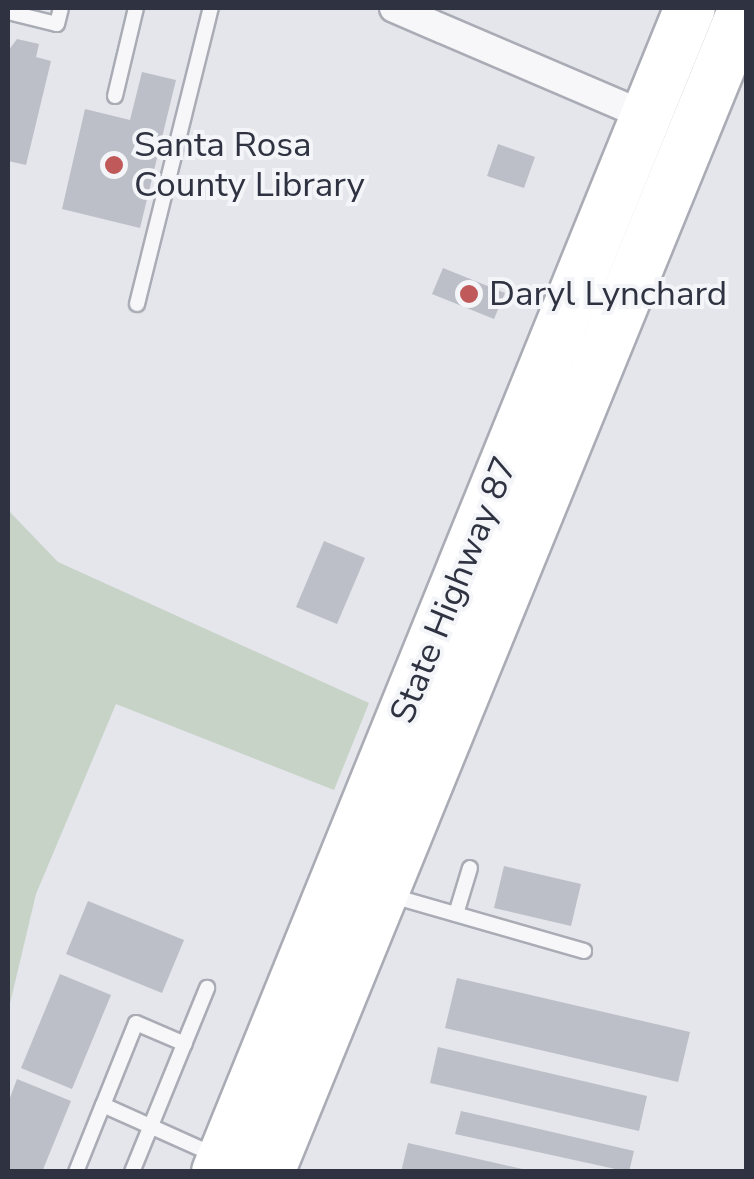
<!DOCTYPE html>
<style>
body{margin:0}
#map{position:relative;width:754px;height:1179px;overflow:hidden;background:#e4e6eb;font-family:"Nunito Sans",sans-serif}
div>[style]{position:absolute}
[style*='--x']{left:calc(var(--x)*1px);top:calc(var(--y)*1px);width:calc(var(--w)*1px);rotate:calc(var(--a)*1deg)}
.green>*{inset:0;background:#c8d3c7}
.building>*{inset:0;background:#bcbfc7}
.roads{filter:drop-shadow(2px 0 #aaacb5) drop-shadow(-2px 0 #aaacb5) drop-shadow(0 2px #aaacb5) drop-shadow(0 -2px #aaacb5)}
.lane>*{height:14px;margin:-7px;padding:0 7px;transform-origin:7px;border-radius:7px;background:#f7f7f9}
.street>*{height:28px;margin:-14px;padding:0 14px;transform-origin:14px;border-radius:14px;background:#f7f7f9}
.highway>*{height:50px;margin:-25px;padding:0 25px;transform-origin:25px;border-radius:25px;background:#fff}
.dots>*{width:28px;height:28px;translate:-50% -50%;box-sizing:border-box;border:5px solid #f4f5f8;border-radius:50%}
span{translate:-50% -50%;white-space:nowrap;text-align:center;line-height:1.15;-webkit-text-stroke:8px #f4f5f8;paint-order:stroke}
.poi-label{font-size:35px;color:#2e3241}
.left{translate:0 -50%;text-align:left}
.street-label{font-size:35px;color:#2e3241}
.frame{position:absolute;inset:0;border:10px solid #2e3241;pointer-events:none}
</style>
<div id="map">
<div class="green">
<i style="clip-path:polygon(8px 510px,58px 562px,369px 703px,334px 790px,116px 704px,36px 894px,8px 1012px)"></i>
</div>
<div class="building">
<i style="clip-path:polygon(17px 39px,39px 44px,36px 57px,51px 61px,26px 165px,8px 161px,8px 51px)"></i>
<i style="clip-path:polygon(142px 72px,176px 80px,140px 228px,62px 209px,85px 109px,130px 120px)"></i>
<i style="clip-path:polygon(498px 144px,535px 157px,524px 188px,487px 176px)"></i>
<i style="clip-path:polygon(443px 268px,505px 293px,494px 319px,432px 294px)"></i>
<i style="clip-path:polygon(324px 541px,365px 558px,337px 624px,296px 607px)"></i>
<i style="clip-path:polygon(504px 866px,581px 884px,571px 926px,494px 908px)"></i>
<i style="clip-path:polygon(88px 901px,184px 940px,162px 993px,66px 954px)"></i>
<i style="clip-path:polygon(60px 974px,111px 995px,72px 1089px,21px 1068px)"></i>
<i style="clip-path:polygon(457px 978px,690px 1032px,678px 1082px,445px 1028px)"></i>
<i style="clip-path:polygon(438px 1047px,647px 1096px,639px 1131px,430px 1083px)"></i>
<i style="clip-path:polygon(17px 1079px,71px 1101px,42px 1172px,8px 1172px,8px 1103px)"></i>
<i style="clip-path:polygon(461px 1111px,634px 1151px,629px 1172px,455px 1134px)"></i>
<i style="clip-path:polygon(408px 1143px,527px 1170px,527px 1172px,401px 1172px)"></i>
</div>
<div class="roads">
<div class="lane">
<i style="--x:8;--y:12;--w:50;--a:13.8"></i>
<i style="--x:57;--y:24;--w:16;--a:-76"></i>
<i style="--x:115;--y:96;--w:90;--a:-76.6"></i>
<i style="--x:137;--y:304;--w:305;--a:-76"></i>
<i style="--x:389;--y:895;--w:203;--a:16"></i>
<i style="--x:456;--y:914;--w:48;--a:-73.1"></i>
<i style="--x:103;--y:1105;--w:88;--a:-68.1"></i>
<i style="--x:136;--y:1023;--w:53;--a:23.2"></i>
<i style="--x:76;--y:1172;--w:72;--a:-68.1"></i>
<i style="--x:103;--y:1105;--w:125;--a:24.1"></i>
<i style="--x:132;--y:1172;--w:199;--a:-67.8"></i>
</div>
<div class="street">
<i style="--x:394;--y:8;--w:274;--a:23.2"></i>
</div>
<div class="highway">
<i style="--x:217;--y:1172;--w:1256;--a:-67.89"></i>
<i style="--x:269;--y:1172;--w:1257;--a:-67.8"></i>
</div>
</div>
<div class="dots">
<i style="left:114px;top:165px;background:#c0595a"></i>
<i style="left:469px;top:294px;background:#c0595a"></i>
</div>
<div class="poi-label">
<span class="left" style="left:134px;top:165px">Santa Rosa<br>County Library</span>
<span class="left" style="left:489px;top:294px">Daryl Lynchard</span>
</div>
<div class="street-label">
<span style="left:454px;top:590px;rotate:-68deg">State Highway 87</span>
</div>
<div class="frame"></div>
</div>
